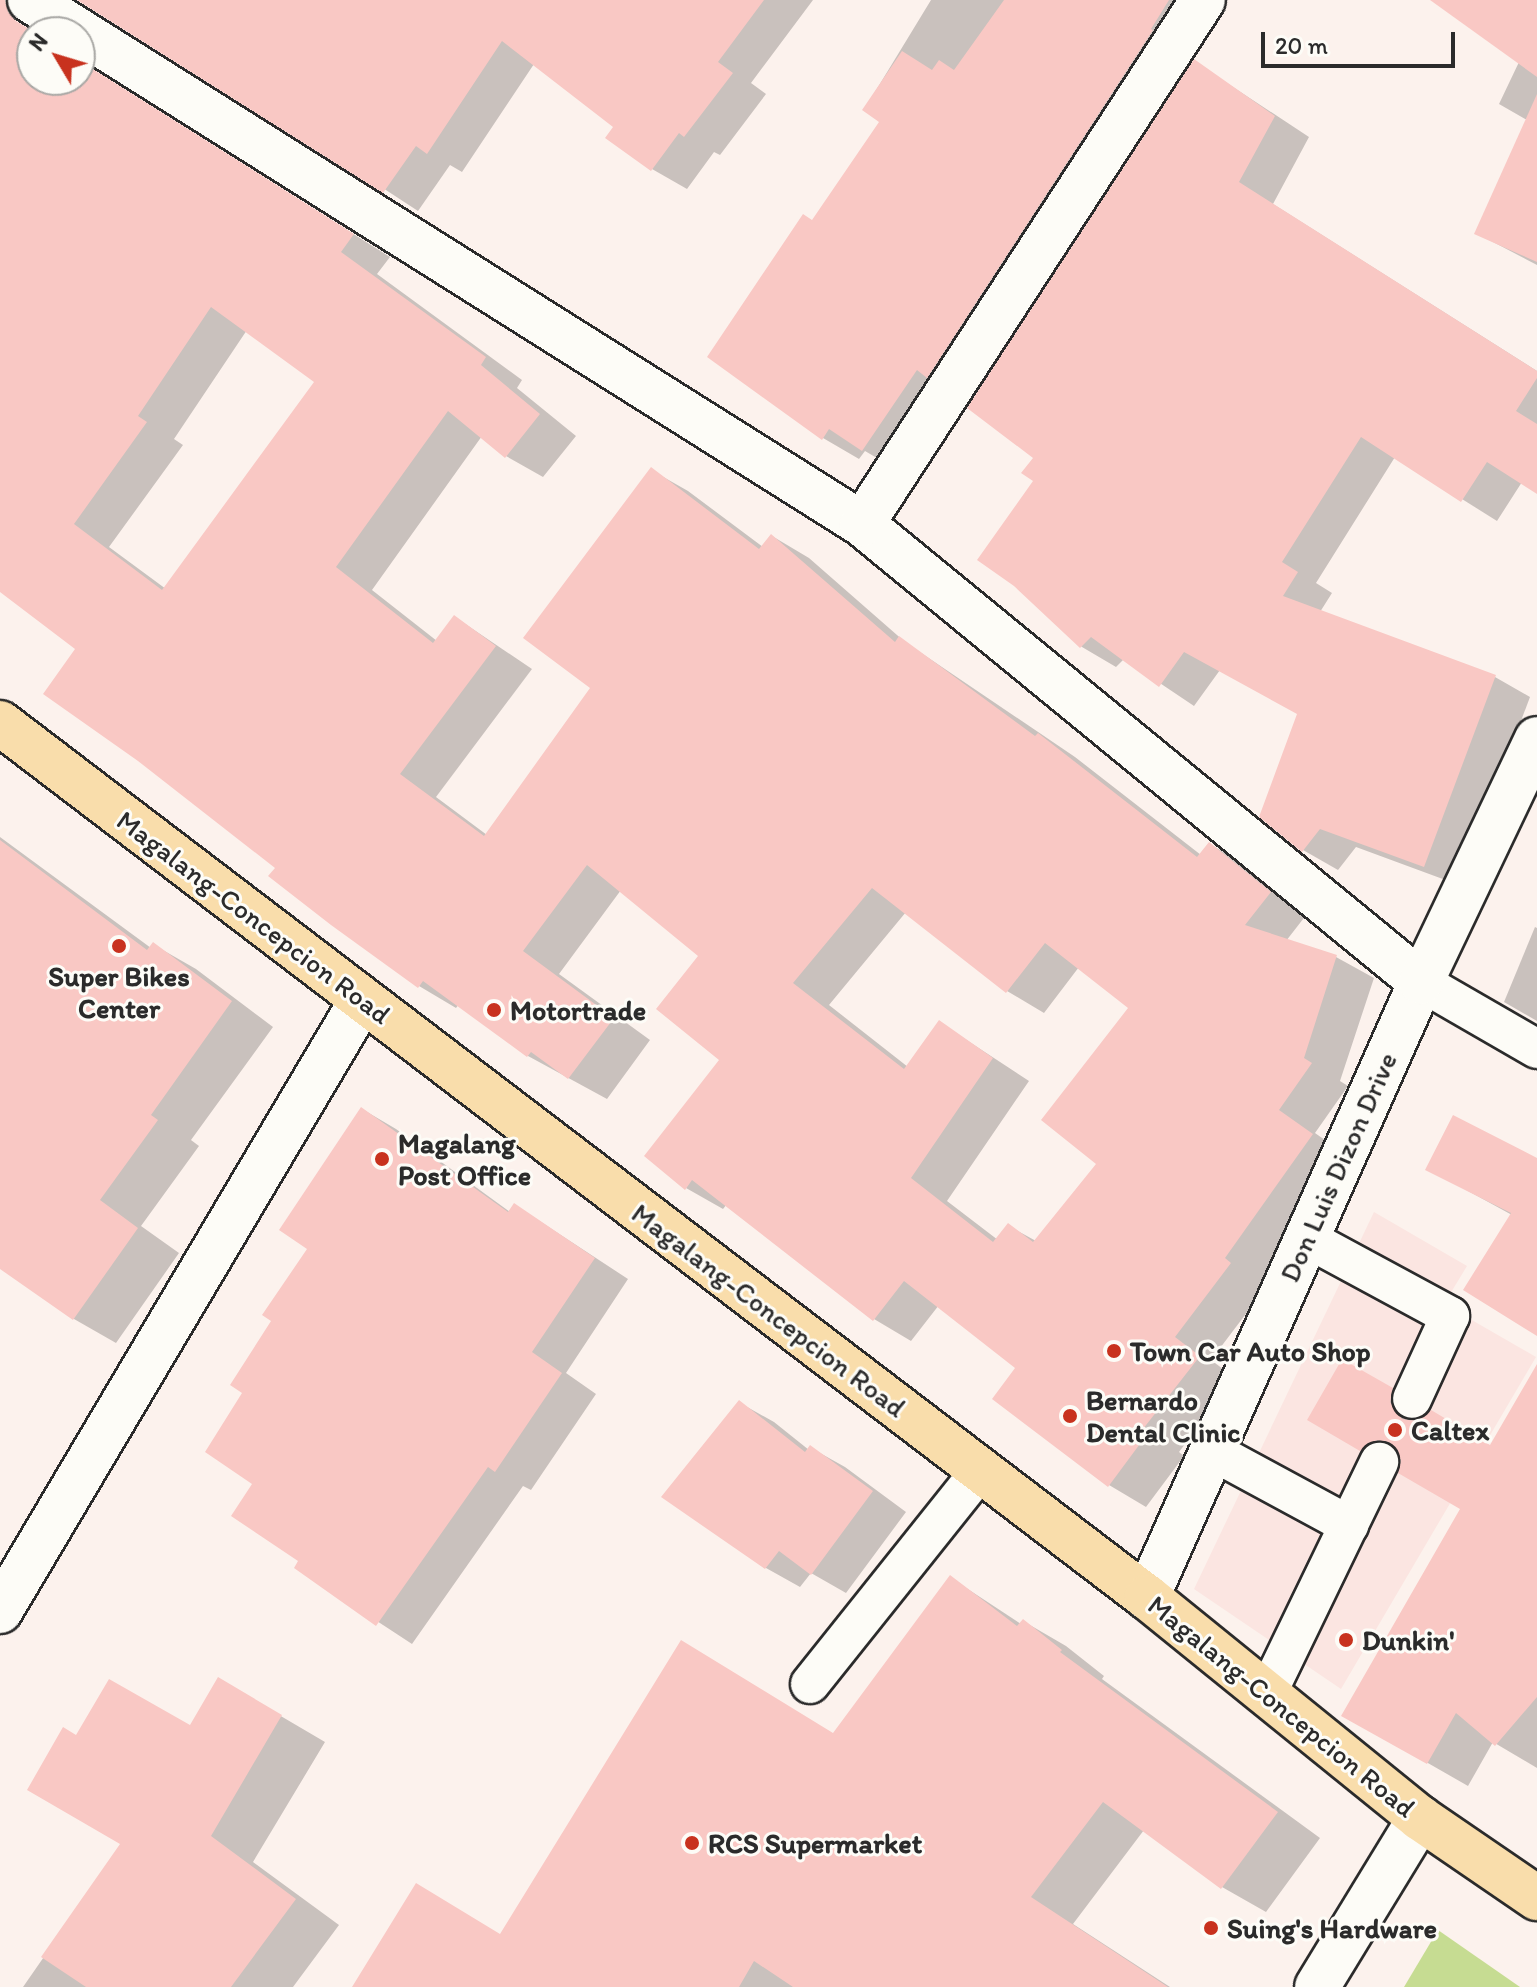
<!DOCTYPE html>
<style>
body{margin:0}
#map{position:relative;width:1537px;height:1987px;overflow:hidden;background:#fcf2ed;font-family:Itim,sans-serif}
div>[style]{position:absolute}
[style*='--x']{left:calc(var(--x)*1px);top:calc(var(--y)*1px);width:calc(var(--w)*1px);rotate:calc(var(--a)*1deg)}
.built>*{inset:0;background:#fbe5e1}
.green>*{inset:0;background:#c6dc92}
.shadow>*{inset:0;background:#0003}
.building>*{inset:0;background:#f9c8c4}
.roads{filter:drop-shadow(2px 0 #2b2b2b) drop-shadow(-2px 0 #2b2b2b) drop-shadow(0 2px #2b2b2b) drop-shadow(0 -2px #2b2b2b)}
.lane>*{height:38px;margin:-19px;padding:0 19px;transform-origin:19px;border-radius:19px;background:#fdfcf7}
.street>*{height:44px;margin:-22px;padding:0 22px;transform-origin:22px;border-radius:22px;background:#fdfcf7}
.secondary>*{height:44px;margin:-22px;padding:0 22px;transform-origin:22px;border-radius:22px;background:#fdfcf7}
.primary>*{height:44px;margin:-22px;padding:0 22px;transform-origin:22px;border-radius:22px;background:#f9ddab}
.dots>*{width:22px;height:22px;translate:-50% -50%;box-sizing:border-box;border:4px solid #fdfcf7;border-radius:50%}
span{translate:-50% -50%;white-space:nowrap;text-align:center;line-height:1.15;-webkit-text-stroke:6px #fdfcf7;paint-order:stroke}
.street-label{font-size:28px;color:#2b2b2b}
.poi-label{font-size:28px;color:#2b2b2b;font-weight:700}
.left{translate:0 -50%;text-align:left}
.north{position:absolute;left:16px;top:16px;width:80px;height:80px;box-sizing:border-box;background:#fdfcf7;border:2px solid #a9a8a5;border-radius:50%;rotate:308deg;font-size:22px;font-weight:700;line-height:32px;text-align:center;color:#2b2b2b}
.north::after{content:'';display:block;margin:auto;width:28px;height:36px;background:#c8321e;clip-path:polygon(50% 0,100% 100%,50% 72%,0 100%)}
.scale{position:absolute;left:1261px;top:32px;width:194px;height:36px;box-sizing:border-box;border:4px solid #2b2b2b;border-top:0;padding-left:10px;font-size:24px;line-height:28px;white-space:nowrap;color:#2b2b2b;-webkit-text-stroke:6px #fdfcf7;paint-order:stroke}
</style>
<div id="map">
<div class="built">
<i style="clip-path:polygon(1374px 1212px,1467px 1266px,1444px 1304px,1536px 1357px,1341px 1689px,1194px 1589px)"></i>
</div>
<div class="green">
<i style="clip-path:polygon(1438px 1930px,1520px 1987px,1404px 1987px)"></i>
</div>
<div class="shadow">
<i style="clip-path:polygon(95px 0,813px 0,751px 83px,766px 94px,720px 155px,714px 152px,687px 189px,652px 169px,615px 127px,534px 64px,462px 172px,450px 165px,418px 211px)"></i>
<i style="clip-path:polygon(931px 0,1219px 0,899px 471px,865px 451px,859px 459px,823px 438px,813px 222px,882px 122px,864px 110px)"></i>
<i style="clip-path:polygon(1434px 0,1537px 0,1537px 265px,1476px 233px,1527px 120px,1499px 104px,1519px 62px)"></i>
<i style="clip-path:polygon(evenodd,0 35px,32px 80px,80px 80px,80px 62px,390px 257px,377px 274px,522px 380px,517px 388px,576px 436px,543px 477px,506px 456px,482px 436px,372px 590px,437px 641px,455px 617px,532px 669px,436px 797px,487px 835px,593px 688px,651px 470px,688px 491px,763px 547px,772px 536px,809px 558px,905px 642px,1075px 757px,1201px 855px,1210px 844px,1247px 866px,1307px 914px,1286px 941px,1336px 957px,1374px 978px,1340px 1081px,1348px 1086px,1315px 1133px,1349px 1157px,1261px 1281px,1267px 1286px,1211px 1360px,1235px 1378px,1179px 1452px,1184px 1456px,1146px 1507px,1109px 1485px,1018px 1367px,939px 1305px,911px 1341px,874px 1319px,727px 1204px,723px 1209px,686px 1188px,722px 1060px,701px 956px,621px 890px,559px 974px,650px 1040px,607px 1099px,528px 1056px,459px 1004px,456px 1008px,419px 986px,277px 868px,78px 648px,0 590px,0 35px,247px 330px,317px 381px,166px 589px,109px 547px,183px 445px,174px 439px,247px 330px,0 35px,906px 912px,1007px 991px,1044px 1013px,1079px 967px,1131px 1008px,1099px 1163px,1036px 1241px,1009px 1226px,998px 1240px,947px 1201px,1029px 1081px,939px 1022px,908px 1067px,829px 1005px,906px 912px)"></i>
<i style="clip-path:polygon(1195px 62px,1309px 137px,1273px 204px,1537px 371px,1537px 491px,1522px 482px,1497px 521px,1395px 457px,1316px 583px,1332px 593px,1320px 612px,1495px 677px,1530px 697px,1459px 885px,1356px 847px,1338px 870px,1303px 850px,1299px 714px,1220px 670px,1194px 706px,1124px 659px,1116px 667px,1082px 647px,1015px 584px,1035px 481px,1035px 457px)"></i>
<i style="clip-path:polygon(0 837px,151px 948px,154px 945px,196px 969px,273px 1027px,191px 1140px,199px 1146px,141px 1226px,179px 1253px,116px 1343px,74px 1319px,0 1267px)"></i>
<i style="clip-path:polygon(1535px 927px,1537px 928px,1537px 1021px,1504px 1002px)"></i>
<i style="clip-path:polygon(362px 1109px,396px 1129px,510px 1212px,515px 1205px,628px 1279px,566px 1373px,596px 1394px,531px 1490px,523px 1486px,412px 1644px,296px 1568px,301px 1561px,255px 1484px,245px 1392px,273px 1320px,309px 1248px)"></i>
<i style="clip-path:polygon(1537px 1160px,1537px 1333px,1512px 1215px,1428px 1169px)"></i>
<i style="clip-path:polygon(1343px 1362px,1491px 1447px,1537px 1420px,1537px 1768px,1493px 1742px,1468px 1786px,1344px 1715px,1462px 1508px,1310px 1419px)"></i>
<i style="clip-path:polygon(740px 1403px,774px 1422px,809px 1450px,811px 1448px,845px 1467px,906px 1512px,846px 1593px,811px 1573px,800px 1587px,766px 1568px)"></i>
<i style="clip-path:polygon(951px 1578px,1021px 1624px,1023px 1621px,1066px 1646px,1104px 1676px,1102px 1679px,1320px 1838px,1266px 1912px,1222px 1887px,1144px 1830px,1073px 1924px,1170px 1987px,355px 1987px,501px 1936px,834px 1734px)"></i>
<i style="clip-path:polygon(262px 1705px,325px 1742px,253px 1862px,339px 1925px,293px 1987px,23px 1987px,123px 1843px,77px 1738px,191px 1728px)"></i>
</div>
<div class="building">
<i style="clip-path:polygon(evenodd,0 0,5px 0,8px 12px,16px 21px,34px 32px,32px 80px,80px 80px,80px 61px,354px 234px,341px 252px,486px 357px,481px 365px,540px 414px,505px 458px,448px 411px,336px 567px,433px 643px,454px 615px,496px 646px,400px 774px,484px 836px,590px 688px,523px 638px,651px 467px,759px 549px,771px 534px,895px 642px,899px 636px,1035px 736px,1038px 733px,1197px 857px,1209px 842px,1271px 892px,1245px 925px,1337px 955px,1304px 1058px,1312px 1063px,1279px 1110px,1313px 1134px,1225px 1258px,1231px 1263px,1175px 1337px,1200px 1356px,1143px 1429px,1148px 1433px,1108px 1487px,992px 1399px,1015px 1368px,904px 1281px,873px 1321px,692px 1180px,685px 1190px,644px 1156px,719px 1060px,656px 1009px,698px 956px,587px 865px,523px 951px,614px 1018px,568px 1079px,531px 1052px,527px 1057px,423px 981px,418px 988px,331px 925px,268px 876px,275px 868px,138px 761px,43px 694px,75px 649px,0 592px,0 0,211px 307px,314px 382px,162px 590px,74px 524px,147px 422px,138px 416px,211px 307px,0 0,872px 888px,1006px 993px,1045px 943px,1128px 1008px,1041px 1120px,1096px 1164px,1033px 1242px,1008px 1223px,993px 1242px,911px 1178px,993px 1058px,939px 1020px,904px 1069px,793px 983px,872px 888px)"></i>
<i style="clip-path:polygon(77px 0,764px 0,718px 62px,733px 73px,684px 137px,679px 133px,651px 171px,605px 138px,613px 127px,502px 41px,427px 154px,416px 146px,383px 193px)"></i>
<i style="clip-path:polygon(1004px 0,1169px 0,1151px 29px,1153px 30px,927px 378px,917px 370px,862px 451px,829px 429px,822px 440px,707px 357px,803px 214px,812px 220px,879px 122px,862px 110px,902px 51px,932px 70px,939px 60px,954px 70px)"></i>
<i style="clip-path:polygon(1430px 0,1537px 0,1537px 77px)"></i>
<i style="clip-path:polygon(1194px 59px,1275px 116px,1239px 182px,1537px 371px,1537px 378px,1516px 411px,1537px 424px,1537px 494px,1487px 462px,1461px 502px,1361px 437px,1282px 562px,1298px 572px,1283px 596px,1496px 675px,1424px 867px,1320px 829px,1302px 852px,1259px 817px,1297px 714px,1184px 652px,1159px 687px,1091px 637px,1080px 648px,1014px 586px,977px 560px,1033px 481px,1021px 473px,1033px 458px,967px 408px)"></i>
<i style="clip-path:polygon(1537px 94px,1537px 262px,1474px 234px)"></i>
<i style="clip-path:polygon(0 840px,147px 950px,153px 942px,232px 1001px,151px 1115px,158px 1120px,100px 1200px,138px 1228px,73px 1320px,0 1269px)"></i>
<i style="clip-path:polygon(361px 1107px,508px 1212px,514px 1203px,595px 1258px,532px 1352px,562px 1373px,495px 1472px,488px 1467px,376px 1626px,294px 1568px,298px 1561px,231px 1516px,252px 1484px,205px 1452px,242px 1393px,230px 1385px,271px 1321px,262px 1315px,307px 1249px,279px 1230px)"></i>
<i style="clip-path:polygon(1453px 1115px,1537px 1158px,1537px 1336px,1463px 1290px,1511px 1213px,1425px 1170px)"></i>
<i style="clip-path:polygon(1342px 1359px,1393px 1388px,1390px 1402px,1402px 1419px,1415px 1421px,1431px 1410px,1490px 1445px,1537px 1364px,1537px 1697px,1495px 1746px,1456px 1713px,1427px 1764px,1341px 1716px,1460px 1509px,1398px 1473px,1401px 1460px,1389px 1443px,1377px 1440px,1360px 1451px,1307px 1420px)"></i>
<i style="clip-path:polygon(739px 1400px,805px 1452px,810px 1445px,873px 1491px,811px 1575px,779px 1551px,765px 1569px,661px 1497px)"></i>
<i style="clip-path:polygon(950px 1575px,1017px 1626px,1023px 1619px,1062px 1650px,1060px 1652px,1278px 1812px,1221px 1889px,1103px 1802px,1031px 1897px,1168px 1987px,793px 1987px,754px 1961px,739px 1987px,352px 1987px,416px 1883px,500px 1934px,681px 1640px,833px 1733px)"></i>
<i style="clip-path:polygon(218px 1677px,282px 1715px,211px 1836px,296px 1899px,231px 1987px,86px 1987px,41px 1957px,120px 1844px,27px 1790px,63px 1727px,76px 1735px,109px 1679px,190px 1725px)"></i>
</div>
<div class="roads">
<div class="lane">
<i style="--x:1421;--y:982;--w:134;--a:30"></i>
<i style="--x:1306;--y:1238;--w:164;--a:28.4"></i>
<i style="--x:1450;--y:1316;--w:91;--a:114.6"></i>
<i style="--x:1212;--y:1451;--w:156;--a:28.4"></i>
<i style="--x:810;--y:1684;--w:274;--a:-51.4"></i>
<i style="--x:1267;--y:1694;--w:258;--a:-64.2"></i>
</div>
<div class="street">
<i style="--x:30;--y:0;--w:983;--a:32.2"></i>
<i style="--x:862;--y:524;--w:723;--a:39.33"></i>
<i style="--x:862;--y:524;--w:625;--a:-56.95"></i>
<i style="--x:0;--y:1611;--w:710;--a:-59.35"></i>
<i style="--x:1317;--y:1987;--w:198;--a:-58.6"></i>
</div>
<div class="secondary">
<i style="--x:1147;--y:1597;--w:673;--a:-65.99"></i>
<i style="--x:1421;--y:982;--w:269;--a:-64.5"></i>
</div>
<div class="primary">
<i style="--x:0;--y:723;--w:1442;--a:37.31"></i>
<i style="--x:1147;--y:1597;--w:351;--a:39"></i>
<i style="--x:1420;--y:1818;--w:142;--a:34.4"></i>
</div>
</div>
<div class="dots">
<i style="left:119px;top:946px;background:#c8321e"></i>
<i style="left:494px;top:1010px;background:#c8321e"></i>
<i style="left:382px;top:1159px;background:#c8321e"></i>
<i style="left:1114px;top:1351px;background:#c8321e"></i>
<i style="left:1070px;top:1416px;background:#c8321e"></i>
<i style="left:1395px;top:1430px;background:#c8321e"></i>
<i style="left:1346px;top:1640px;background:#c8321e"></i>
<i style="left:692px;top:1843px;background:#c8321e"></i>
<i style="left:1211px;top:1928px;background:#c8321e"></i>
</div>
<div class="street-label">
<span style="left:254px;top:917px;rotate:37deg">Magalang-Concepcion Road</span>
<span style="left:1338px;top:1167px;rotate:-66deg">Don Luis Dizon Drive</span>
<span style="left:769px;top:1310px;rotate:37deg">Magalang-Concepcion Road</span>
<span style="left:1282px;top:1706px;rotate:39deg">Magalang-Concepcion Road</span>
</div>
<div class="poi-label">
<span style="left:119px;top:992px">Super Bikes<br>Center</span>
<span class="left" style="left:510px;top:1010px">Motortrade</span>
<span class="left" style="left:398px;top:1159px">Magalang<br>Post Office</span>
<span class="left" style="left:1130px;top:1351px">Town Car Auto Shop</span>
<span class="left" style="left:1086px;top:1416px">Bernardo<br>Dental Clinic</span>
<span class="left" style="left:1411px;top:1430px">Caltex</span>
<span class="left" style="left:1362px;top:1640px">Dunkin'</span>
<span class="left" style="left:708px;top:1843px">RCS Supermarket</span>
<span class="left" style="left:1227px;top:1928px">Suing's Hardware</span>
</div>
<div class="north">N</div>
<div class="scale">20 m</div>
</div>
